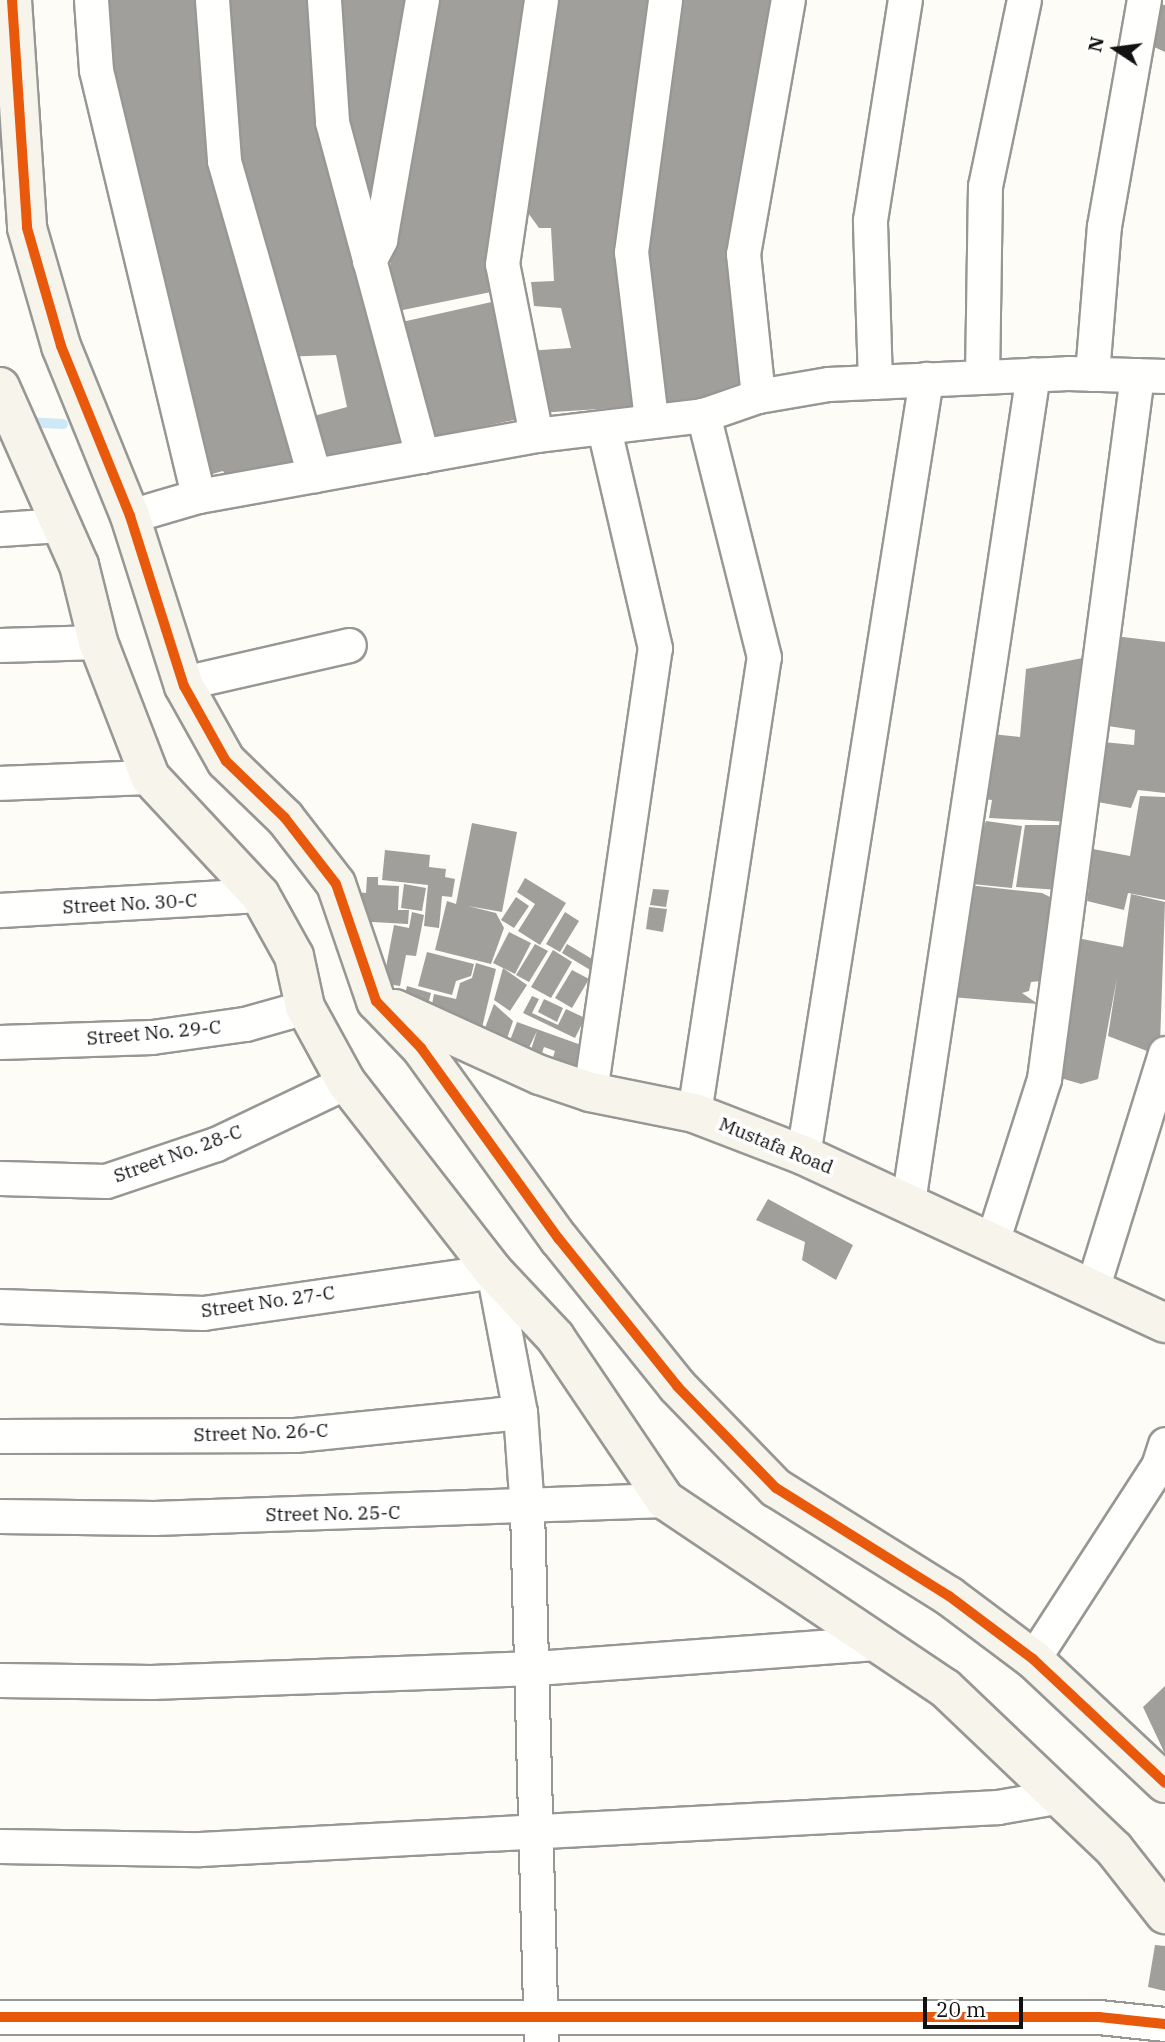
<!DOCTYPE html>
<style>
body{margin:0}
#map{position:relative;width:1165px;height:2042px;overflow:hidden;background:#fdfcf7;font-family:"IBM Plex Serif",serif}
div>[style]{position:absolute}
[style*='--x']{left:calc(var(--x)*1px);top:calc(var(--y)*1px);width:calc(var(--w)*1px);rotate:calc(var(--a)*1deg)}
.stream>*{height:10px;margin:-5px;padding:0 5px;transform-origin:5px;border-radius:5px;background:#cde8f7}
.building>*{inset:0;background:#a19f9c}
.roads{filter:drop-shadow(2px 0 #979795) drop-shadow(-2px 0 #979795) drop-shadow(0 2px #979795) drop-shadow(0 -2px #979795)}
.street>*{height:33px;margin:-16.5px;padding:0 16.5px;transform-origin:16.5px;border-radius:16.5px;background:#fffffe}
.secondary>*{height:38px;margin:-19px;padding:0 19px;transform-origin:19px;border-radius:19px;background:#f6f4eb}
.cycleway>*{height:10px;margin:-5px;padding:0 5px;transform-origin:5px;border-radius:5px;background:#e8590c}
span{translate:-50% -50%;white-space:nowrap;text-align:center;line-height:1.15;-webkit-text-stroke:7px #fff;paint-order:stroke}
.street-label{font-size:19px;color:#111}
.north{position:absolute;left:1081px;top:14px;width:70px;height:70px;-webkit-text-stroke:5px #fff;paint-order:stroke;rotate:283deg;font-size:19px;font-weight:700;line-height:28px;text-align:center;color:#111}
.north::after{content:'';display:block;margin:auto;width:24px;height:32px;background:#111;clip-path:polygon(50% 0,100% 100%,50% 72%,0 100%)}
.scale{position:absolute;left:923px;top:1997px;width:100px;height:32px;box-sizing:border-box;border:4px solid #111;border-top:0;padding-left:9px;font-size:21px;line-height:24px;white-space:nowrap;color:#111;-webkit-text-stroke:5px #fff;paint-order:stroke}
</style>
<div id="map">
<div class="stream">
<i style="--x:25;--y:422;--w:38;--a:3"></i>
</div>
<div class="building">
<i style="clip-path:polygon(93px 0,316px 0,375px 328px,496px 301px,523px 418px,323px 460px,314px 416px,347px 407px,336px 355px,280px 357px,301px 464px,229px 481px,223px 471px,194px 479px)"></i>
<i style="clip-path:polygon(336px 0,414px 0,381px 190px,355px 191px)"></i>
<i style="clip-path:polygon(433px 0,535px 0,496px 291px,393px 312px,388px 279px)"></i>
<i style="clip-path:polygon(549px 0,779px 0,736px 253px,758px 389px,646px 406px,538px 413px,526px 351px,571px 348px,561px 308px,534px 306px,531px 282px,554px 281px,551px 228px,539px 228px,526px 210px)"></i>
<i style="clip-path:polygon(1158px 4px,1165px 5px,1165px 52px,1152px 46px)"></i>
<i style="clip-path:polygon(1106px 635px,1165px 642px,1165px 793px,1138px 790px,1131px 808px,1092px 801px,1103px 742px,1134px 745px,1135px 730px,1101px 725px)"></i>
<i style="clip-path:polygon(1088px 657px,1072px 822px,989px 818px,992px 800px,983px 799px,982px 733px,1020px 737px,1026px 669px)"></i>
<i style="clip-path:polygon(1140px 796px,1165px 797px,1165px 900px,1128px 893px,1124px 910px,1087px 901px,1089px 886px,1074px 884px,1077px 846px,1130px 856px)"></i>
<i style="clip-path:polygon(986px 821px,1022px 826px,1012px 888px,972px 884px,978px 855px,973px 853px)"></i>
<i style="clip-path:polygon(472px 823px,517px 832px,502px 912px,468px 906px,496px 913px,504px 928px,491px 964px,435px 950px,447px 901px,456px 904px)"></i>
<i style="clip-path:polygon(1025px 825px,1074px 825px,1059px 890px,1016px 887px)"></i>
<i style="clip-path:polygon(385px 850px,430px 855px,429px 867px,446px 869px,445px 877px,455px 879px,452px 897px,442px 896px,439px 928px,424px 926px,428px 885px,382px 880px)"></i>
<i style="clip-path:polygon(367px 877px,378px 877px,378px 885px,399px 886px,398px 910px,409px 910px,408px 924px,355px 921px,357px 892px,366px 893px)"></i>
<i style="clip-path:polygon(525px 878px,566px 903px,540px 945px,518px 931px,535px 904px,517px 892px)"></i>
<i style="clip-path:polygon(404px 884px,426px 888px,422px 911px,401px 908px)"></i>
<i style="clip-path:polygon(968px 885px,1042px 893px,1054px 899px,1045px 938px,1054px 939px,1051px 980px,1031px 982px,1029px 991px,1022px 993px,1038px 1004px,951px 997px)"></i>
<i style="clip-path:polygon(653px 889px,669px 890px,666px 907px,650px 905px)"></i>
<i style="clip-path:polygon(1131px 894px,1165px 902px,1160px 1044px,1147px 1051px,1108px 1036px,1117px 978px,1098px 1079px,1081px 1084px,1040px 1072px,1067px 936px,1123px 947px)"></i>
<i style="clip-path:polygon(516px 897px,529px 906px,514px 928px,501px 920px)"></i>
<i style="clip-path:polygon(649px 907px,667px 909px,663px 932px,646px 929px)"></i>
<i style="clip-path:polygon(412px 912px,424px 915px,416px 956px,406px 955px,400px 986px,383px 983px,394px 925px,409px 928px)"></i>
<i style="clip-path:polygon(565px 912px,579px 921px,560px 952px,546px 944px)"></i>
<i style="clip-path:polygon(509px 932px,531px 943px,515px 974px,493px 963px)"></i>
<i style="clip-path:polygon(535px 944px,548px 951px,529px 982px,516px 975px)"></i>
<i style="clip-path:polygon(567px 944px,597px 962px,592px 971px,562px 953px)"></i>
<i style="clip-path:polygon(553px 950px,572px 962px,551px 998px,531px 987px)"></i>
<i style="clip-path:polygon(427px 952px,474px 964px,471px 976px,456px 981px,452px 995px,418px 986px)"></i>
<i style="clip-path:polygon(476px 963px,496px 969px,481px 1032px,429px 1020px,434px 994px,456px 999px,460px 983px,472px 978px)"></i>
<i style="clip-path:polygon(503px 968px,527px 985px,510px 1011px,494px 1000px)"></i>
<i style="clip-path:polygon(572px 970px,589px 979px,572px 1008px,555px 998px)"></i>
<i style="clip-path:polygon(407px 986px,431px 993px,426px 1012px,402px 1006px)"></i>
<i style="clip-path:polygon(532px 996px,539px 999px,532px 1013px,558px 1025px,566px 1009px,585px 1018px,575px 1038px,523px 1013px)"></i>
<i style="clip-path:polygon(544px 999px,563px 1008px,557px 1022px,538px 1012px)"></i>
<i style="clip-path:polygon(494px 1004px,513px 1021px,502px 1053px,479px 1044px)"></i>
<i style="clip-path:polygon(517px 1022px,584px 1046px,576px 1074px,550px 1067px,555px 1051px,544px 1047px,540px 1059px,529px 1056px,537px 1031px,524px 1058px,506px 1051px)"></i>
<i style="clip-path:polygon(768px 1199px,853px 1245px,836px 1280px,802px 1260px,805px 1242px,756px 1220px)"></i>
<i style="clip-path:polygon(1165px 1686px,1165px 1754px,1143px 1707px)"></i>
<i style="clip-path:polygon(1155px 1945px,1165px 1946px,1165px 1991px,1148px 1987px)"></i>
</div>
<div class="roads">
<div class="street">
<i style="--x:91;--y:0;--w:70;--a:85.9"></i>
<i style="--x:96;--y:70;--w:438;--a:76.5"></i>
<i style="--x:212;--y:0;--w:161;--a:85.7"></i>
<i style="--x:224;--y:161;--w:327;--a:74"></i>
<i style="--x:324;--y:0;--w:122;--a:86.2"></i>
<i style="--x:332;--y:122;--w:346;--a:74.9"></i>
<i style="--x:369;--y:261;--w:24;--a:-62"></i>
<i style="--x:380;--y:240;--w:244;--a:-80.1"></i>
<i style="--x:1092;--y:374;--w:148;--a:-85.4"></i>
<i style="--x:1104;--y:226;--w:230;--a:-80"></i>
<i style="--x:982;--y:377;--w:191;--a:-89.1"></i>
<i style="--x:985;--y:186;--w:190;--a:-78.2"></i>
<i style="--x:875;--y:382;--w:162;--a:-91.8"></i>
<i style="--x:870;--y:220;--w:223;--a:-81"></i>
<i style="--x:758;--y:396;--w:143;--a:-96"></i>
<i style="--x:743;--y:254;--w:258;--a:-80"></i>
<i style="--x:651;--y:419;--w:168;--a:-96.8"></i>
<i style="--x:631;--y:252;--w:254;--a:-82.3"></i>
<i style="--x:536;--y:435;--w:174;--a:-101.2"></i>
<i style="--x:502;--y:264;--w:267;--a:-81.6"></i>
<i style="--x:130;--y:516;--w:71;--a:-16.4"></i>
<i style="--x:198;--y:496;--w:343;--a:-10.2"></i>
<i style="--x:536;--y:435;--w:168;--a:-6.8"></i>
<i style="--x:703;--y:415;--w:58;--a:-19.1"></i>
<i style="--x:758;--y:396;--w:71;--a:-9.7"></i>
<i style="--x:828;--y:384;--w:240;--a:-2.6"></i>
<i style="--x:1068;--y:373;--w:97;--a:1.8"></i>
<i style="--x:0;--y:529;--w:58;--a:-3.9"></i>
<i style="--x:0;--y:645;--w:98;--a:-1.8"></i>
<i style="--x:183;--y:683;--w:170;--a:-12.9"></i>
<i style="--x:0;--y:783;--w:150;--a:-2.3"></i>
<i style="--x:0;--y:910;--w:260;--a:-3.3"></i>
<i style="--x:0;--y:1042;--w:152;--a:-1.9"></i>
<i style="--x:152;--y:1037;--w:94;--a:-8"></i>
<i style="--x:245;--y:1024;--w:62;--a:-15.8"></i>
<i style="--x:590;--y:1092;--w:449;--a:-81.7"></i>
<i style="--x:655;--y:648;--w:226;--a:-103.1"></i>
<i style="--x:694;--y:1113;--w:461;--a:-81.3"></i>
<i style="--x:764;--y:657;--w:250;--a:-104.1"></i>
<i style="--x:803;--y:1155;--w:786;--a:-80.99"></i>
<i style="--x:0;--y:1178;--w:106;--a:1.6"></i>
<i style="--x:106;--y:1181;--w:116;--a:-18.6"></i>
<i style="--x:216;--y:1144;--w:144;--a:-25.5"></i>
<i style="--x:908;--y:1202;--w:837;--a:-81.42"></i>
<i style="--x:992;--y:1242;--w:171;--a:-72.3"></i>
<i style="--x:1044;--y:1079;--w:710;--a:-82.47"></i>
<i style="--x:1092;--y:1289;--w:247;--a:-72.8"></i>
<i style="--x:0;--y:1306;--w:203;--a:2"></i>
<i style="--x:203;--y:1313;--w:293;--a:-8.2"></i>
<i style="--x:493;--y:1271;--w:144;--a:79.2"></i>
<i style="--x:520;--y:1412;--w:97;--a:85.9"></i>
<i style="--x:527;--y:1509;--w:533;--a:88.5"></i>
<i style="--x:0;--y:1436;--w:295;--a:-0.2"></i>
<i style="--x:295;--y:1435;--w:226;--a:-5.8"></i>
<i style="--x:0;--y:1516;--w:154;--a:0.7"></i>
<i style="--x:154;--y:1518;--w:511;--a:-2.02"></i>
<i style="--x:1033;--y:1659;--w:230;--a:-57.1"></i>
<i style="--x:1158;--y:1466;--w:23;--a:-72"></i>
<i style="--x:0;--y:1680;--w:151;--a:0.8"></i>
<i style="--x:151;--y:1682;--w:384;--a:-2.1"></i>
<i style="--x:535;--y:1668;--w:338;--a:-4.2"></i>
<i style="--x:0;--y:1846;--w:200;--a:0.9"></i>
<i style="--x:200;--y:1849;--w:799;--a:-3.01"></i>
<i style="--x:998;--y:1807;--w:64;--a:-9.9"></i>
<i style="--x:0;--y:2017;--w:1099;--a:0"></i>
<i style="--x:1099;--y:2017;--w:66;--a:6.1"></i>
</div>
<div class="secondary">
<i style="--x:12;--y:0;--w:228;--a:86.2"></i>
<i style="--x:27;--y:228;--w:123;--a:73.9"></i>
<i style="--x:61;--y:346;--w:183;--a:67.9"></i>
<i style="--x:130;--y:516;--w:178;--a:72.4"></i>
<i style="--x:184;--y:686;--w:86;--a:60.8"></i>
<i style="--x:226;--y:761;--w:82;--a:44"></i>
<i style="--x:285;--y:818;--w:83;--a:52.3"></i>
<i style="--x:336;--y:884;--w:124;--a:71.1"></i>
<i style="--x:376;--y:1001;--w:65;--a:46.2"></i>
<i style="--x:421;--y:1048;--w:236;--a:54.2"></i>
<i style="--x:559;--y:1239;--w:189;--a:51.2"></i>
<i style="--x:677;--y:1386;--w:142;--a:45.9"></i>
<i style="--x:776;--y:1488;--w:204;--a:32"></i>
<i style="--x:949;--y:1596;--w:105;--a:36.9"></i>
<i style="--x:1033;--y:1659;--w:181;--a:43.2"></i>
<i style="--x:0;--y:387;--w:195;--a:66.1"></i>
<i style="--x:79;--y:565;--w:79;--a:76.1"></i>
<i style="--x:98;--y:642;--w:145;--a:68.9"></i>
<i style="--x:150;--y:777;--w:161;--a:47"></i>
<i style="--x:260;--y:895;--w:70;--a:60.9"></i>
<i style="--x:294;--y:956;--w:52;--a:77.8"></i>
<i style="--x:305;--y:1007;--w:85;--a:61.3"></i>
<i style="--x:346;--y:1082;--w:239;--a:52.1"></i>
<i style="--x:493;--y:1271;--w:91;--a:46.8"></i>
<i style="--x:555;--y:1337;--w:197;--a:56"></i>
<i style="--x:665;--y:1500;--w:337;--a:33.9"></i>
<i style="--x:945;--y:1688;--w:233;--a:43.6"></i>
<i style="--x:1114;--y:1849;--w:83;--a:51.9"></i>
<i style="--x:395;--y:1009;--w:159;--a:24.5"></i>
<i style="--x:540;--y:1075;--w:53;--a:18.8"></i>
<i style="--x:590;--y:1092;--w:106;--a:11.4"></i>
<i style="--x:694;--y:1113;--w:117;--a:21.1"></i>
<i style="--x:803;--y:1155;--w:399;--a:24.9"></i>
</div>
</div>
<div class="cycleway">
<i style="--x:12;--y:0;--w:228;--a:86.2"></i>
<i style="--x:27;--y:228;--w:123;--a:73.9"></i>
<i style="--x:61;--y:346;--w:183;--a:67.9"></i>
<i style="--x:130;--y:516;--w:178;--a:72.4"></i>
<i style="--x:184;--y:686;--w:86;--a:60.8"></i>
<i style="--x:226;--y:761;--w:82;--a:44"></i>
<i style="--x:285;--y:818;--w:83;--a:52.3"></i>
<i style="--x:336;--y:884;--w:124;--a:71.1"></i>
<i style="--x:376;--y:1001;--w:65;--a:46.2"></i>
<i style="--x:421;--y:1048;--w:236;--a:54.2"></i>
<i style="--x:559;--y:1239;--w:189;--a:51.2"></i>
<i style="--x:677;--y:1386;--w:142;--a:45.9"></i>
<i style="--x:776;--y:1488;--w:204;--a:32"></i>
<i style="--x:949;--y:1596;--w:105;--a:36.9"></i>
<i style="--x:1033;--y:1659;--w:181;--a:43.2"></i>
<i style="--x:0;--y:2017;--w:1099;--a:0"></i>
<i style="--x:1099;--y:2017;--w:66;--a:6.1"></i>
</div>
<div class="street-label">
<span style="left:130px;top:904px;rotate:-3deg">Street No. 30-C</span>
<span style="left:154px;top:1033px;rotate:-5deg">Street No. 29-C</span>
<span style="left:776px;top:1146px;rotate:22deg">Mustafa Road</span>
<span style="left:178px;top:1154px;rotate:-20deg">Street No. 28-C</span>
<span style="left:268px;top:1302px;rotate:-8deg">Street No. 27-C</span>
<span style="left:261px;top:1433px;rotate:-2deg">Street No. 26-C</span>
<span style="left:333px;top:1514px;rotate:-1deg">Street No. 25-C</span>
</div>
<div class="north">N</div>
<div class="scale">20 m</div>
</div>
